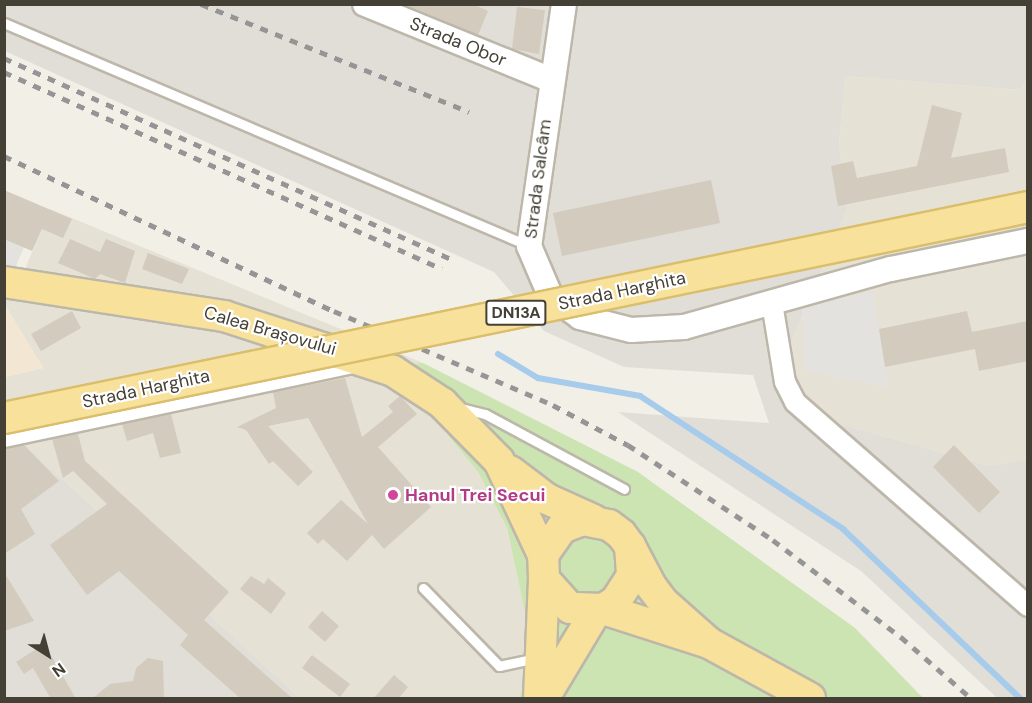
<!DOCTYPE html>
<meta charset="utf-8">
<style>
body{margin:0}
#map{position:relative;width:1032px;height:703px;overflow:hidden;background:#f2efe7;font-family:"DM Sans",sans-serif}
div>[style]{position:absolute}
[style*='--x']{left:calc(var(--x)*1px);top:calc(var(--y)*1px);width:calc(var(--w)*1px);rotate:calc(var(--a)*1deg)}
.residential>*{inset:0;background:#e6e1d5}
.commercial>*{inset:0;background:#f3e7d3}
.industrial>*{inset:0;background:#e1ded8}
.green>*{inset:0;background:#cbe4b2}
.parking>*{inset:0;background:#e3e2de}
.stream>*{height:6px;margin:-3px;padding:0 3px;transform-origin:3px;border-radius:3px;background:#a7cceb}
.building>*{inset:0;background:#d3cbbd}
.roads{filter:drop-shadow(2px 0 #bdb7aa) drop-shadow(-2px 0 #bdb7aa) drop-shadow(0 2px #bdb7aa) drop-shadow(0 -2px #bdb7aa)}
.service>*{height:9px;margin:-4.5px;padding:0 4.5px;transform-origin:4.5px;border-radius:4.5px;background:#fff}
.minor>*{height:20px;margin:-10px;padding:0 10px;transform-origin:10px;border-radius:10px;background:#fff}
.tertiary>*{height:24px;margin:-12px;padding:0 12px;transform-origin:12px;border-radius:12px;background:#fff}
.primary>*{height:30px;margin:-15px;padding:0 15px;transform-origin:15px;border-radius:15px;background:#f7e19b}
.rail>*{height:4.5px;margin-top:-2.25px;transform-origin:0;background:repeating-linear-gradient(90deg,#959595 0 8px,transparent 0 16px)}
.bridges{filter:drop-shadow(2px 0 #dbbe6b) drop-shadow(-2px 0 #dbbe6b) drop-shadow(0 2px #dbbe6b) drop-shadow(0 -2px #dbbe6b)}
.primary-bridge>*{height:30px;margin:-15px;padding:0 15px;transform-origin:15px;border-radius:15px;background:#f7e19b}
.dots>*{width:16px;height:16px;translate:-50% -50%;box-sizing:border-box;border:3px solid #fff;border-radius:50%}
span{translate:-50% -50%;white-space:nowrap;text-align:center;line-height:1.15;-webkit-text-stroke:4.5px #fff;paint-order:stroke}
.shield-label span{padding:2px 4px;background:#fff;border:2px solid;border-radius:4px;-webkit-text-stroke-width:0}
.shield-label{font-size:16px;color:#454036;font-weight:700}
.street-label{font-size:18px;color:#454036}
.hotel-label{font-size:18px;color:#b23c85;font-weight:700}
.left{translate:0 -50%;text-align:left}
.frame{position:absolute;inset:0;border:6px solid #454036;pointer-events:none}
.north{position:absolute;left:18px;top:625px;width:60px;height:60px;-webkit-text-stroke:4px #fff;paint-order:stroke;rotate:144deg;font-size:16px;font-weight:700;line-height:24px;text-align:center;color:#454036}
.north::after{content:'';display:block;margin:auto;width:21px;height:27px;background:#454036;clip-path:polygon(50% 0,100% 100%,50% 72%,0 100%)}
</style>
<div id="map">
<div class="residential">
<i style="clip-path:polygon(845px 76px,1021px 90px,1027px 77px,1027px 460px,990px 466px,808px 415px,796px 389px,791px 343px,847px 209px,839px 144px)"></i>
<i style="clip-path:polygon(50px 209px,423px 363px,362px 368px,411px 398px,443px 429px,478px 472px,507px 528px,528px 626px,528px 670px,519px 698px,300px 698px,19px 439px,5px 443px,5px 377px,43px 368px,5px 305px,5px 270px,25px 269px)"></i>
</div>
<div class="commercial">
<i style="clip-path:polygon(5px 305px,43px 368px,5px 377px)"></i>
</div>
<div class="industrial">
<i style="clip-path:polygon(5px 4px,1027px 5px,1027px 77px,1021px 90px,845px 76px,839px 144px,847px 209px,791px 343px,796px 389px,808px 415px,990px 466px,1027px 460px,1027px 698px,997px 698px,861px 571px,618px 412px,769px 423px,753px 375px,624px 367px,544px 331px,494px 272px,5px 51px)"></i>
<i style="clip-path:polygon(19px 439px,300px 698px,5px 698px,5px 443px)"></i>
</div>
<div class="green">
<i style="clip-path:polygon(423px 363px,638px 472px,855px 628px,923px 698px,519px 698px,528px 670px,528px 626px,507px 528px,478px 472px,443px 429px,411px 398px,360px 368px)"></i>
</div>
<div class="parking">
<i style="clip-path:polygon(5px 211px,24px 247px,16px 266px,5px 270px)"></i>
<i style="clip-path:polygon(873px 292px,889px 388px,804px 370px,802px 305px)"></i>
</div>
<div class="stream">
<i style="--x:498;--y:354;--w:47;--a:31"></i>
<i style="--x:538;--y:378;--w:104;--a:10"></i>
<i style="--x:640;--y:396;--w:243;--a:33.2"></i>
<i style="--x:843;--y:529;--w:245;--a:43.7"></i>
</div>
<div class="building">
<i style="clip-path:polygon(404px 4px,473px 4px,488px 11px,478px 35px)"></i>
<i style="clip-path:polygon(517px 7px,545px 10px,539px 54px,512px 49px)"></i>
<i style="clip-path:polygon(932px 105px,962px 113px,951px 158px,1005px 148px,1009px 172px,838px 206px,831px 166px,853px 161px,857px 178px,917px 166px)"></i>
<i style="clip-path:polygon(711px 180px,720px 223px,562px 256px,553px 213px)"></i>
<i style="clip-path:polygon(4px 190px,72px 219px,63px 238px,42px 229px,32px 251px,4px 239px)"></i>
<i style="clip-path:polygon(70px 239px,100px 252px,106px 239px,135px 251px,125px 283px,100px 274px,95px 279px,58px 263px)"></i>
<i style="clip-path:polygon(148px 253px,189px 269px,182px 284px,142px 269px)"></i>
<i style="clip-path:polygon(72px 311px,81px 328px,41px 351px,31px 334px)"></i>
<i style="clip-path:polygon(967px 311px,972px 332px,1028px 321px,1028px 361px,979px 371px,975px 349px,885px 367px,879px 329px)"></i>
<i style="clip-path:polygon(345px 378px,362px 437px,393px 412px,388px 406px,400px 396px,417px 414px,378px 447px,431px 507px,384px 549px,372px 535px,347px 561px,323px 539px,318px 544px,307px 533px,341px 500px,368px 524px,308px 418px,268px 426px,313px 472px,298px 486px,273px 461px,269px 464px,246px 430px,237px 427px,276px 408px,273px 392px)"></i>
<i style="clip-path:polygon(171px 414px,181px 453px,160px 458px,153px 433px,127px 441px,122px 424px)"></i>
<i style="clip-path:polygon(78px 434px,85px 461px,229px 592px,204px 620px,293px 699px,241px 699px,180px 645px,188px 635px,119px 571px,87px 595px,50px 545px,107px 504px,73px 471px,63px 478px,52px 439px)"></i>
<i style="clip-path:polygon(24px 445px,59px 481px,21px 509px,35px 534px,4px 554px,4px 449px)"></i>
<i style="clip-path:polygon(954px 445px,1000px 492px,979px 513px,933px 467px)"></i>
<i style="clip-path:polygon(4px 572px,34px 621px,4px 631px)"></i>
<i style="clip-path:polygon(251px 576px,264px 584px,268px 578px,286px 593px,271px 614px,240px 589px)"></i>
<i style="clip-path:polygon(322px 611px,339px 626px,325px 642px,308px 627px)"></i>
<i style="clip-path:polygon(44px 644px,52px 657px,76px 699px,51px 699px,33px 668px,24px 674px,16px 662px)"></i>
<i style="clip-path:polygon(312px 655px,350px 684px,340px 697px,302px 668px)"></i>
<i style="clip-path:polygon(148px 658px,163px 661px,164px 699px,92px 699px,110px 684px,133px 681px,136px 668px)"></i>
<i style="clip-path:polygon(394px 675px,408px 687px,398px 699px,373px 699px)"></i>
</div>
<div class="roads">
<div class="service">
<i style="--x:4;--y:23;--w:568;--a:23"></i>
<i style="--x:457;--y:407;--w:29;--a:14"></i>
<i style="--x:485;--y:414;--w:158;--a:28.3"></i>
<i style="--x:423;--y:588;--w:109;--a:45.7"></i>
<i style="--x:499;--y:666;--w:40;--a:-12"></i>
</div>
<div class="minor">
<i style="--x:772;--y:303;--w:80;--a:80.7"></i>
<i style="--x:785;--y:382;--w:22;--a:63"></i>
<i style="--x:795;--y:402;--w:310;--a:41.2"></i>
<i style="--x:4;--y:437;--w:361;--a:-12"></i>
</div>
<div class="tertiary">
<i style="--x:365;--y:4;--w:201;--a:22.2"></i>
<i style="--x:564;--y:4;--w:245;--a:98.2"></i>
<i style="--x:529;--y:246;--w:53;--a:66.8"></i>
<i style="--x:550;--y:295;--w:37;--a:36"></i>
<i style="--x:580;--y:317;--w:53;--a:14.3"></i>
<i style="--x:631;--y:330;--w:53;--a:-3.2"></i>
<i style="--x:684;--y:327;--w:215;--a:-15.7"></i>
<i style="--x:891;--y:269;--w:140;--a:-11.6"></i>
</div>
<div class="primary">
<i style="--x:4;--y:282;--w:223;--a:8.8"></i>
<i style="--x:224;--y:316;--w:178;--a:18"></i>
<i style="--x:393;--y:371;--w:59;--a:33.1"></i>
<i style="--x:442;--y:403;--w:81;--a:45.5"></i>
<i style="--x:499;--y:461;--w:104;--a:64.9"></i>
<i style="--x:510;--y:471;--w:46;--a:37.1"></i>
<i style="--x:547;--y:499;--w:51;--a:24.1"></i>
<i style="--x:630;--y:546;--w:30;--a:86"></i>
<i style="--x:632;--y:576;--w:30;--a:123"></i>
<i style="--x:616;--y:601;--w:15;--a:148"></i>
<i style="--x:603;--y:609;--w:33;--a:-178"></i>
<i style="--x:570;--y:608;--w:39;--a:-132"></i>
<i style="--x:544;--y:579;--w:24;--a:-92"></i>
<i style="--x:543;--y:555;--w:33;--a:-55"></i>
<i style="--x:562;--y:528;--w:22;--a:-21"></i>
<i style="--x:583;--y:520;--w:26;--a:11"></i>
<i style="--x:609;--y:525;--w:15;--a:37"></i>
<i style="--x:621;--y:534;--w:15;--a:53"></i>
<i style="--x:630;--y:546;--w:45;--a:62.3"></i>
<i style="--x:651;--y:586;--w:21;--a:53"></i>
<i style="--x:664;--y:603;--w:60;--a:41.6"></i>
<i style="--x:603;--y:609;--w:111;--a:17.8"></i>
<i style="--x:709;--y:643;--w:115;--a:28.6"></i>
<i style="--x:545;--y:696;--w:99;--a:-59"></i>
<i style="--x:539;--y:698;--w:119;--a:-87.6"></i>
</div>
</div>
<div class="rail">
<i style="--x:201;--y:4;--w:289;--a:21.9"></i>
<i style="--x:4;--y:58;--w:489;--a:24.2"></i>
<i style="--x:4;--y:72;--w:480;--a:24.2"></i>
<i style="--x:4;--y:156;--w:365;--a:25.2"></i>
<i style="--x:334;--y:311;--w:238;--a:23.2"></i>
<i style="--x:553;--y:405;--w:85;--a:28.1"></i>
<i style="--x:628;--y:445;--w:173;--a:33.2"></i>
<i style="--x:773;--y:540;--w:161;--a:37.2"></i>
<i style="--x:901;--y:637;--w:93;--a:41.1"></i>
</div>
<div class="bridges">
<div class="primary-bridge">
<i style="--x:4;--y:418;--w:1046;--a:-11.64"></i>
</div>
</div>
<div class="dots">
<i style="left:393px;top:495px;background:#d1479c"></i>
</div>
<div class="shield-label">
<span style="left:516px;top:313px">DN13A</span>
</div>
<div class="street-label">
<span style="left:458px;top:42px;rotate:22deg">Strada Obor</span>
<span style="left:538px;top:179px;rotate:-83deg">Strada Salcâm</span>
<span style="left:622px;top:291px;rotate:-12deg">Strada Harghita</span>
<span style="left:270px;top:331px;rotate:16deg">Calea Brașovului</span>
<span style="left:146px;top:389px;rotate:-12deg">Strada Harghita</span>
</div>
<div class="hotel-label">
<span class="left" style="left:405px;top:495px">Hanul Trei Secui</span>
</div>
<div class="frame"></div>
<div class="north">N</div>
</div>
